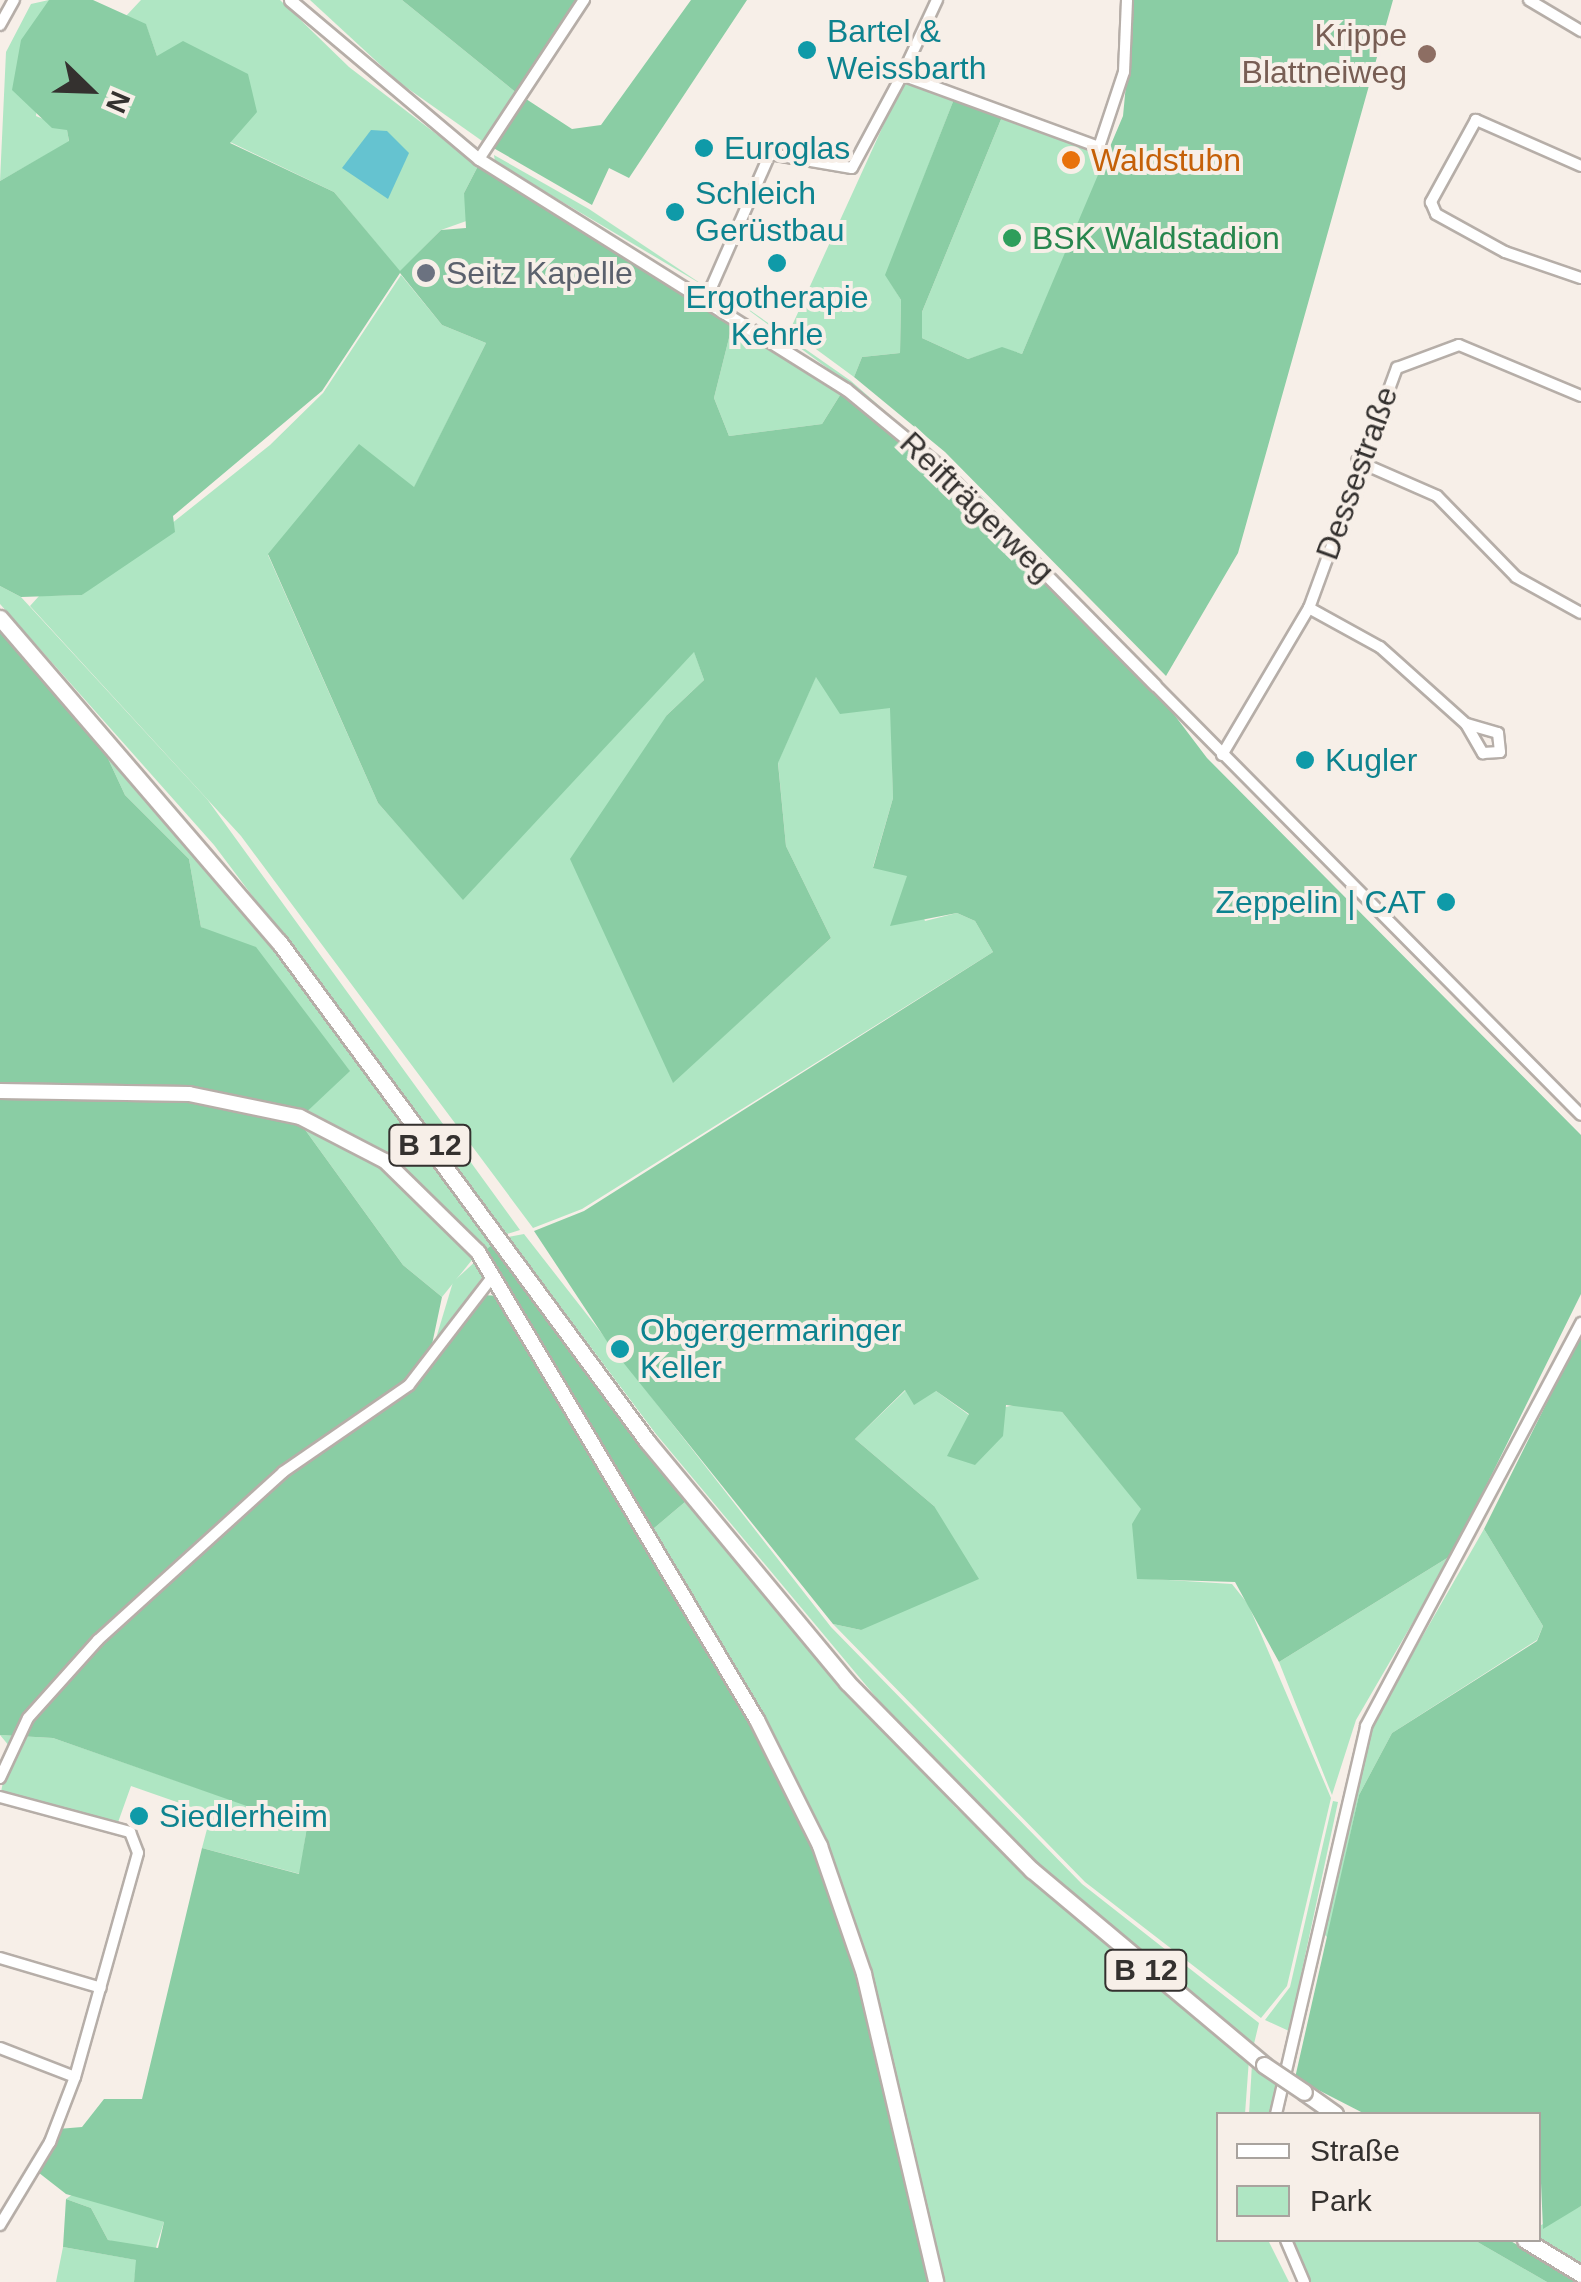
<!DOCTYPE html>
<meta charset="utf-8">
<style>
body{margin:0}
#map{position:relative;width:1581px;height:2282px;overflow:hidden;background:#f7efe8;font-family:Arial,sans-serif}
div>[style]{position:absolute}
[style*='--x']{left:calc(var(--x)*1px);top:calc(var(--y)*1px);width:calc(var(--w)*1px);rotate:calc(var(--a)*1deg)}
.green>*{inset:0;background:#afe6c3}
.forest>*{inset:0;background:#8acda4}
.water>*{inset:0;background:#65c3d0}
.roads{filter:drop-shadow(2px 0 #b6aea8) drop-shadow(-2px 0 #b6aea8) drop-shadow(0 2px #b6aea8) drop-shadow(0 -2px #b6aea8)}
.minor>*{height:10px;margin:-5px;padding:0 5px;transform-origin:5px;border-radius:5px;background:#fff}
.tertiary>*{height:11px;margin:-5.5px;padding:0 5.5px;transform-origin:5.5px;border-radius:5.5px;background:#fff}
.secondary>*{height:14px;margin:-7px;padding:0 7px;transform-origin:7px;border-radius:7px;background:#fff}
.trunk>*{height:15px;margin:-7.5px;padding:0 7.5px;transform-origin:7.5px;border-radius:7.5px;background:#fff}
.bridges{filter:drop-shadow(2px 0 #b6aea8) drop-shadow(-2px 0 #b6aea8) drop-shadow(0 2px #b6aea8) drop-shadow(0 -2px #b6aea8)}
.trunk-bridge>*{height:15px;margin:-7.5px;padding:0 7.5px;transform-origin:7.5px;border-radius:7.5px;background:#fff}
.dots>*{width:28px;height:28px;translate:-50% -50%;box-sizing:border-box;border:5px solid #f7efe8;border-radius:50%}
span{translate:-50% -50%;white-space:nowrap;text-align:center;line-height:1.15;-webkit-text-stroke:8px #f7efe8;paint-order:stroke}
.shield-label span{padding:2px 8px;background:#f7efe8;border:2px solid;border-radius:8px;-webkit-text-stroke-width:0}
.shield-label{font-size:30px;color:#34312f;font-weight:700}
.culture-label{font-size:32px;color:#0d838f}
.left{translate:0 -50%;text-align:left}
.right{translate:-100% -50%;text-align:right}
.education-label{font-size:32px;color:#785e54}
.food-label{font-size:32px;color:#c56008}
.leisure-label{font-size:32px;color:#27864d}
.worship-label{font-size:32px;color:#5b616d}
.street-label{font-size:32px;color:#34312f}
.legend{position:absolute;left:1216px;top:2112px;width:325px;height:130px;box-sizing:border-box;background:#f7efe8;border:2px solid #a9a39e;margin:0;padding:12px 18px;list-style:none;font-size:30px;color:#34312f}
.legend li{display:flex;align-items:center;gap:20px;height:50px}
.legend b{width:50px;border:2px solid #a9a39e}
.north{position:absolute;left:40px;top:40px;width:100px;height:100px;-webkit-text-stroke:8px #f7efe8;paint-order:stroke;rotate:113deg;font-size:28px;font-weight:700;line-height:40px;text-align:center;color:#34312f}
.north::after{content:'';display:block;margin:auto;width:35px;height:45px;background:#34312f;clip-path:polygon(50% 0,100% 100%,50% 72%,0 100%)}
</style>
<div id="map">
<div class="green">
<i style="clip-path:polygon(49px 0,36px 116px,67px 129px,69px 142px,0 181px,6px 52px,31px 4px)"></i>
<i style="clip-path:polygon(141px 0,280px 0,349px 67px,478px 166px,464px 193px,472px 219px,441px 230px,400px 272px,334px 192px,230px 142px,157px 56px,146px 25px,126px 16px)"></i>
<i style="clip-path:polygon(310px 0,402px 0,518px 94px,485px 143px,400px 83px)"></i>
<i style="clip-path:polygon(904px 80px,956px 94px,886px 275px,901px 300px,900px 353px,862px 357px,854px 377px,790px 330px)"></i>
<i style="clip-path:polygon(1004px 112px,1111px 149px,1022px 354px,1002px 348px,968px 359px,922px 338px,922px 312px)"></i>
<i style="clip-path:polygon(494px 155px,589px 209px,706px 287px,495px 162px)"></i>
<i style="clip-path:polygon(401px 275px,442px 325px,486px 343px,414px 488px,268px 555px,378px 803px,463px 899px,694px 651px,704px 680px,667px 715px,623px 969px,673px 1082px,831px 938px,786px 846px,778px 762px,816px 676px,891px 708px,893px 798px,873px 867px,907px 875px,925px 921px,957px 913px,975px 921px,993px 952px,582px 1209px,533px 1228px,241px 836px,30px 606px,39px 596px,82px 595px,270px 445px,323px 393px)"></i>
<i style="clip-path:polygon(721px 290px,851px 381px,999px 511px,849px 384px)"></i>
<i style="clip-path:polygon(734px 318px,842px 392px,822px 424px,729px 436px,714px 398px)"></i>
<i style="clip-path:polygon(0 586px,21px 597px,207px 799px,520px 1230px,507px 1234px,214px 845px,0 604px)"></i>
<i style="clip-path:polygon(97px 735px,273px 946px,492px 1245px,485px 1250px,389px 1157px,305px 1113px,349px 1070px,245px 949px,201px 927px,189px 859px,125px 795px)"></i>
<i style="clip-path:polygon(298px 1120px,384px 1164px,476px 1255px,442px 1297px,403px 1265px)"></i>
<i style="clip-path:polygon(524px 1234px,831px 1627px,1082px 1884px,1259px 2023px,1253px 2048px,1039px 1864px,905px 1732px,656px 1434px,508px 1237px)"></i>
<i style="clip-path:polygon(478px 1259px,486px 1272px,434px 1345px,453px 1282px)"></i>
<i style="clip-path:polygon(906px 1390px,936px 1391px,969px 1415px,1024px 1403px,1062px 1412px,1142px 1509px,1137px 1578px,1232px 1584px,1248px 1604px,1331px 1798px,1287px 1986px,1261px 2018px,1085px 1882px,833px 1624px,861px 1630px,934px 1506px,855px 1439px)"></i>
<i style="clip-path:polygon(685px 1502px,956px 1808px,1249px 2059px,1245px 2114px,1218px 2114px,1218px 2240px,1268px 2240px,1289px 2282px,941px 2282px,870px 1973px,760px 1718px,653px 1529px)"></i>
<i style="clip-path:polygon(1484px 1529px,1543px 1626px,1537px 1640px,1392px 1733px,1359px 1795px,1328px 1938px,1319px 1929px,1370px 1728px)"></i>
<i style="clip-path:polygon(1452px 1555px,1356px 1720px,1332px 1795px,1279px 1662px)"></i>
<i style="clip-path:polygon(0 1735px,53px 1738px,307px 1826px,300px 1874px,202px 1848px,211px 1814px,131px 1786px,116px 1828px,0 1797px,10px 1747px)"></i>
<i style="clip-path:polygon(1333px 1801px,1338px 1802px,1289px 2031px,1265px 2020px,1290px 1987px)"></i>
<i style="clip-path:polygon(1252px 2064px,1278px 2084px,1271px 2114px,1249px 2114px)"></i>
<i style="clip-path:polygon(76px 2192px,164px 2222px,154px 2254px,108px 2240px,91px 2208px,66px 2199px)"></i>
<i style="clip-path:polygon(1581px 2206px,1581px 2264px,1539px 2238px,1539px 2226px)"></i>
<i style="clip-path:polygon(1290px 2240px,1474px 2240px,1547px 2282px,1308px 2282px)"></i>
<i style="clip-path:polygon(63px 2247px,137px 2260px,134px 2282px,56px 2282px)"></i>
</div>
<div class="forest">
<i style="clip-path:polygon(49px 0,93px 0,146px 24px,157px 56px,183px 41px,248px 74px,257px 112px,230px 143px,334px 192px,400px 271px,441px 230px,466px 228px,464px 193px,478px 166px,734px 318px,714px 398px,729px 436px,822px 424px,842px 392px,934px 469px,1157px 692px,1207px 758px,1581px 1135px,1581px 1294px,1452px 1555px,1279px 1662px,1235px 1582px,1137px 1579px,1132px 1524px,1141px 1509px,1062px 1412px,1006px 1405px,1003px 1436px,975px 1465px,947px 1456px,969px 1414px,936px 1391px,914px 1405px,905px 1390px,855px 1439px,934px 1506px,979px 1579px,861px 1630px,833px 1624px,610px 1346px,534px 1231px,584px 1211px,993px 952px,975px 921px,957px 913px,890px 926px,907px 876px,873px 868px,893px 798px,890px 708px,840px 714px,816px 677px,778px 763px,786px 846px,831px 938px,673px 1083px,570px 859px,667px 715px,704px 680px,694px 652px,463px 900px,378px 803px,268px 554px,359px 444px,414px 487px,486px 343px,442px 325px,400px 273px,322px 391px,173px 516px,175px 532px,82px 595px,21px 597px,0 586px,0 181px,69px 141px,67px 130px,52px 128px,12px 90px,21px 40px)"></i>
<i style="clip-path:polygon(402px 0,580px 0,518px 94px)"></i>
<i style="clip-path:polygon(691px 0,747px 0,629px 178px,609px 168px,592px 205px,490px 146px,523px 97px,572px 129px,601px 125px)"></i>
<i style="clip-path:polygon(1134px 0,1393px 0,1238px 553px,1166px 676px,945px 452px,854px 377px,862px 357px,900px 353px,901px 300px,885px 275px,956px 94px,1004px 112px,922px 312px,922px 338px,968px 359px,1002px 347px,1022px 354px,1123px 116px)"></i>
<i style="clip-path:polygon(0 631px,97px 735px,125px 795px,189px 859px,201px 927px,256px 947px,350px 1071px,298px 1120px,403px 1265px,442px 1297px,430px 1354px,482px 1295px,501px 1296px,790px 1789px,847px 1931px,931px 2282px,134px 2282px,136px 2260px,63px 2247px,66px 2199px,91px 2208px,108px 2240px,158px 2248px,164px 2222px,66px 2194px,34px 2169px,58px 2129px,82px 2127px,104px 2099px,142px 2099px,202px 1848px,299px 1874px,307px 1827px,53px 1738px,0 1735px)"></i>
<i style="clip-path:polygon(492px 1245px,685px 1502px,653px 1529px,485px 1250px)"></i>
<i style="clip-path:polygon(1581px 1334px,1581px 2206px,1543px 2229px,1538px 2114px,1365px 2114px,1295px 2078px,1359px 1795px,1392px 1733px,1537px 1641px,1543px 1626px,1484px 1529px)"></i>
<i style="clip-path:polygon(1474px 2240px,1509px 2240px,1580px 2282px,1547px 2282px)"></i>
</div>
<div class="water">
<i style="clip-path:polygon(371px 130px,387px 131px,409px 153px,388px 199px,342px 168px)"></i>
</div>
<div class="roads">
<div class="minor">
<i style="--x:937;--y:0;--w:83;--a:115"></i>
<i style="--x:902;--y:75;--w:210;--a:20.1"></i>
<i style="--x:1099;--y:147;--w:79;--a:-71.6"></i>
<i style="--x:1124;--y:72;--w:72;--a:-87.6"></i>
<i style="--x:1529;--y:0;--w:61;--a:30.8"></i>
<i style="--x:0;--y:25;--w:29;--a:-61"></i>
<i style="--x:479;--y:159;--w:191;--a:-56.6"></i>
<i style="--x:1581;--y:166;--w:115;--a:-156.3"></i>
<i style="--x:1476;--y:120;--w:94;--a:118.8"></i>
<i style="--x:1431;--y:202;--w:13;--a:67"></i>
<i style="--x:1436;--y:214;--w:79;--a:28.8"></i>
<i style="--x:1505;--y:252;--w:80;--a:18.9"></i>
<i style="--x:708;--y:295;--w:154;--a:-66.3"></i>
<i style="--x:770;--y:154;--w:83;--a:9.7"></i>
<i style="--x:852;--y:168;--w:106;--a:-61.7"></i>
<i style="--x:1357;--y:461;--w:87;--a:23.6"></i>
<i style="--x:1437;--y:496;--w:113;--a:45.7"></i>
<i style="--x:1516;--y:577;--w:74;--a:29"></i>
<i style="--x:1309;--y:608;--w:81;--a:28.8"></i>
<i style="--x:1380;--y:647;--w:115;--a:41.8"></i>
<i style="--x:1466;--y:724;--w:34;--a:60"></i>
<i style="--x:1483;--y:753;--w:17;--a:-3"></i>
<i style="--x:1500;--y:752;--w:19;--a:-96"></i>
<i style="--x:1498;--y:733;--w:33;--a:-164"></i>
<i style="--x:1155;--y:685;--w:605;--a:45.27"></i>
<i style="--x:1222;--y:755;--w:171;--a:-59.4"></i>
<i style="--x:1309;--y:608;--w:256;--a:-69.9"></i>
<i style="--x:1397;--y:368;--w:66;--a:-20.4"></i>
<i style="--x:1459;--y:345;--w:132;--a:22.7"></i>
<i style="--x:0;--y:1778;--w:66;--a:-65"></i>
<i style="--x:28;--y:1718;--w:105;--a:-48.1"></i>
<i style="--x:98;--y:1640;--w:250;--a:-42.2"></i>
<i style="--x:283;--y:1472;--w:153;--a:-34.6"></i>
<i style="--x:409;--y:1385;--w:138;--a:-52.4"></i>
<i style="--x:0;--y:1797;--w:135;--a:15.1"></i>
<i style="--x:130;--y:1832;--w:22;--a:69"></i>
<i style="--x:138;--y:1853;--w:233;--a:105.7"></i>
<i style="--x:75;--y:2077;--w:70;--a:111"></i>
<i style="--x:50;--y:2142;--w:97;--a:121.1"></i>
<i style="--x:0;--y:1958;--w:105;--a:16.5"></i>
<i style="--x:0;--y:2048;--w:80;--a:21.1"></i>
<i style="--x:1276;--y:2114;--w:398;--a:-76.9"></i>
<i style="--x:1366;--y:1726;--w:457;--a:-61.9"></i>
<i style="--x:1286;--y:2240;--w:46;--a:66.8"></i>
</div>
<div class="tertiary">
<i style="--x:290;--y:0;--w:247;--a:40.1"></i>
<i style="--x:479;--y:159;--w:433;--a:32.1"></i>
<i style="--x:846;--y:389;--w:118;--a:39.5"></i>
<i style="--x:937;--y:464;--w:310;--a:45.4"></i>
</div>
<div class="secondary">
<i style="--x:0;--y:1091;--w:189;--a:0.9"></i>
<i style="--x:189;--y:1094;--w:113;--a:11.7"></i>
<i style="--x:300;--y:1117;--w:96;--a:27.4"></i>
<i style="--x:385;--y:1161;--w:130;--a:44.4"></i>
<i style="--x:478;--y:1252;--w:545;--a:59.2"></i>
<i style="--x:757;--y:1720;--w:141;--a:63.4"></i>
<i style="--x:820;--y:1846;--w:135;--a:71"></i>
<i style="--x:864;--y:1974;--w:316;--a:76.8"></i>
</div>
<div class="trunk">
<i style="--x:0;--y:618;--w:428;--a:49.3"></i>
<i style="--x:279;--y:942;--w:620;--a:53.59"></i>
<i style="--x:647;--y:1441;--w:313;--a:50.3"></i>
<i style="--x:847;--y:1682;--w:264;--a:45.5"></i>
<i style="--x:1032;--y:1870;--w:303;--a:40"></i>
<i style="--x:1304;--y:2092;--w:38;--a:35"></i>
<i style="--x:1525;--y:2240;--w:66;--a:31.3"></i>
</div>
</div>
<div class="bridges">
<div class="trunk-bridge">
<i style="--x:1264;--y:2065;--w:48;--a:34"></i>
</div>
</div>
<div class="dots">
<i style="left:807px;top:50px;background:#0f9aa8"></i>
<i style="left:1427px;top:54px;background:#8d6e63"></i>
<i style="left:704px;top:148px;background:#0f9aa8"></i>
<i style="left:1071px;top:160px;background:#e8710a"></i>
<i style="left:675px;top:212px;background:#0f9aa8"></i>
<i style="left:1012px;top:238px;background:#2e9e5b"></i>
<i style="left:777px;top:263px;background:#0f9aa8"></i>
<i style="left:426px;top:273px;background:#6b7280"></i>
<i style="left:1305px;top:760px;background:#0f9aa8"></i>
<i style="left:1446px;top:902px;background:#0f9aa8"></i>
<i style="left:620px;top:1349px;background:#0f9aa8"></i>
<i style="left:139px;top:1816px;background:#0f9aa8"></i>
</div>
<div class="shield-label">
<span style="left:430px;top:1145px">B 12</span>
<span style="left:1146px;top:1970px">B 12</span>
</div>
<div class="culture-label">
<span class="left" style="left:827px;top:50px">Bartel &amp;<br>Weissbarth</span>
<span class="left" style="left:724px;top:148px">Euroglas</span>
<span class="left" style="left:695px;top:212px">Schleich<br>Gerüstbau</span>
<span style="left:777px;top:316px">Ergotherapie<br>Kehrle</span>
<span class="left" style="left:1325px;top:760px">Kugler</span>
<span class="right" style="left:1426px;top:902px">Zeppelin | CAT</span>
<span class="left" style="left:640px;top:1349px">Obgergermaringer<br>Keller</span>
<span class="left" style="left:159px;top:1816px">Siedlerheim</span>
</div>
<div class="education-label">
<span class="right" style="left:1407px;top:54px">Krippe<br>Blattneiweg</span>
</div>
<div class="food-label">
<span class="left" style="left:1091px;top:160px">Waldstubn</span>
</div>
<div class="leisure-label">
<span class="left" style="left:1032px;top:238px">BSK Waldstadion</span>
</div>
<div class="worship-label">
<span class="left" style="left:446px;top:273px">Seitz Kapelle</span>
</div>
<div class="street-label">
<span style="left:1357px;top:473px;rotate:-70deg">Dessestraße</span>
<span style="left:977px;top:507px;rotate:44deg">Reifträgerweg</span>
</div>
<ul class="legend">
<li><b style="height:12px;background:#fff"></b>Straße</li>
<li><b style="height:28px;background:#afe6c3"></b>Park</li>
</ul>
<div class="north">N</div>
</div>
